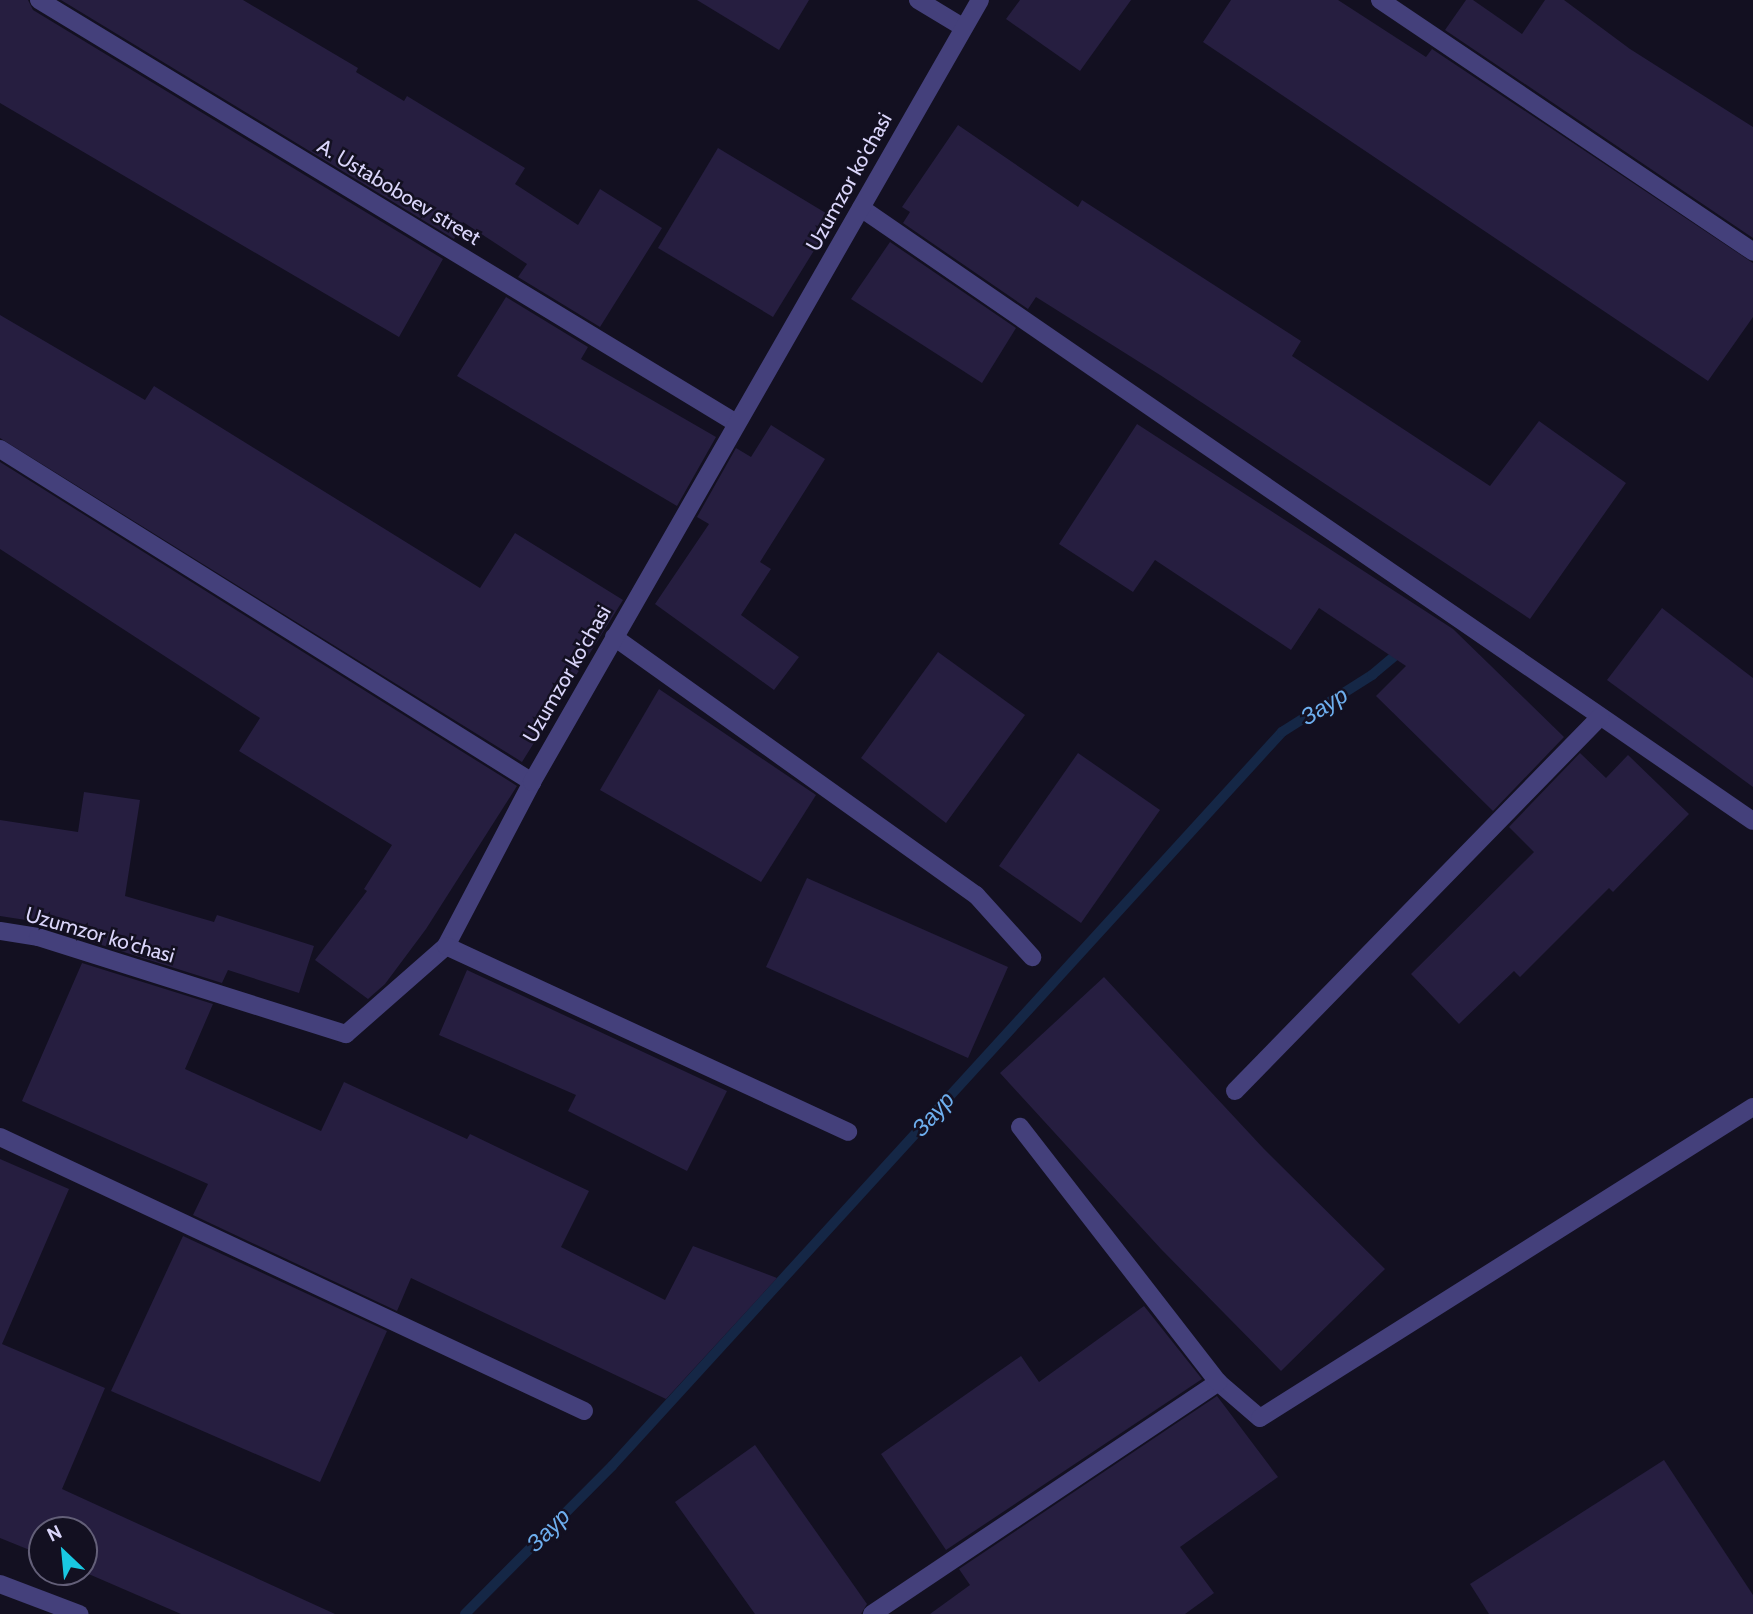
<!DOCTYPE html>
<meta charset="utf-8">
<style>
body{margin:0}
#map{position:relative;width:1753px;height:1614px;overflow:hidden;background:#131021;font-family:Cabin,sans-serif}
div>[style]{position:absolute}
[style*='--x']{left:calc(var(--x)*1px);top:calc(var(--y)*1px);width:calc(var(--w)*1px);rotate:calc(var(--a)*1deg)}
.stream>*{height:10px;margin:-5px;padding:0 5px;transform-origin:5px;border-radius:5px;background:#152746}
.building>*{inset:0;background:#261e40}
.service>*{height:18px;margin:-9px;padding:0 9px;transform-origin:9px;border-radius:9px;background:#44407b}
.minor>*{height:18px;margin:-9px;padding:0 9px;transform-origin:9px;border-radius:9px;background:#44407b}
span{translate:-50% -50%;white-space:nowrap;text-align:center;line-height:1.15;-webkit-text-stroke:5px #131021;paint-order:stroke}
.street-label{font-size:21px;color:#dad5fa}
.water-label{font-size:23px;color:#6eafef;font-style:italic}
.north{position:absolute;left:28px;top:1516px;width:70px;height:70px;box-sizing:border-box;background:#131021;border:2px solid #635f78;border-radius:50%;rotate:334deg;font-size:19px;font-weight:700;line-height:28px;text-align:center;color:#dad5fa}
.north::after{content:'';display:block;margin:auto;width:24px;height:32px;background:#19c8e2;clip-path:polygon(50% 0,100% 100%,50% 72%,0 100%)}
</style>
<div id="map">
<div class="stream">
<i style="--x:465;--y:1614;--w:209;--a:-45.2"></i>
<i style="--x:612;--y:1466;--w:994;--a:-47.61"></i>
<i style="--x:1282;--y:732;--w:107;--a:-32.3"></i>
<i style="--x:1372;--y:675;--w:39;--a:-40"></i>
</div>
<div class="building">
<i style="clip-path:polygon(0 0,28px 0,33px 10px,443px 259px,399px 337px,0 103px)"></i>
<i style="clip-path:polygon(61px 0,243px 0,358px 68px,356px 72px,404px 101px,407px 96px,525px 168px,515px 184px,578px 225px,600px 189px,662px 228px,600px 327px,518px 277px,527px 264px,463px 222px,454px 239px)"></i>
<i style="clip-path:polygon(697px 0,809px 0,779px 50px)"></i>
<i style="clip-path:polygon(1020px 0,1131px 0,1080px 71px,1006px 19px)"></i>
<i style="clip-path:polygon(1231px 0,1338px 0,1426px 57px,1432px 49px,1753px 263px,1753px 317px,1708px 381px,1203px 42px)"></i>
<i style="clip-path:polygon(1466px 0,1473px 0,1522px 34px,1545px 0,1564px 0,1630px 49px,1753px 127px,1753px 238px,1445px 30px)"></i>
<i style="clip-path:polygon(958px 125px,1078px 207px,1082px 200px,1301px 341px,1292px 356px,1490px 486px,1539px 421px,1626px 483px,1530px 619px,1160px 375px,1036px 297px,1028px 309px,903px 223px,910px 212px,902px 207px)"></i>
<i style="clip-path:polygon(718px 148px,834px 218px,773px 317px,658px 248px)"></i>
<i style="clip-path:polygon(890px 242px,1016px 328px,982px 383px,851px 299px)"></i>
<i style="clip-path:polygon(506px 297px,588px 347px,581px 359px,716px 437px,677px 506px,457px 376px)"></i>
<i style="clip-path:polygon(0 315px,145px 400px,154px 386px,480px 588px,515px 533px,623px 600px,522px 762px,0 438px)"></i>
<i style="clip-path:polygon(1137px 424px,1453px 629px,1564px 737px,1493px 811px,1376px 696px,1406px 666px,1319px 608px,1291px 650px,1155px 560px,1133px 592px,1059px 544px)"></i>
<i style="clip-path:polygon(771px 425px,825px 459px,760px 562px,771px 569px,741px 615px,799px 657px,774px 690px,655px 604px,709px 524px,697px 517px,736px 448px,751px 457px)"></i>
<i style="clip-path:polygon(0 462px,517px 786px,426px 929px,385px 984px,368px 999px,315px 960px,367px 891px,364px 889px,392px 845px,239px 751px,260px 718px,0 549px)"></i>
<i style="clip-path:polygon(1662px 608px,1753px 678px,1753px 787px,1607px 680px)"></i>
<i style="clip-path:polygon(938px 652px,1025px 715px,946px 823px,861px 758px)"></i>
<i style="clip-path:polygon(659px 689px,816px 795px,761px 882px,600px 790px)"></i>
<i style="clip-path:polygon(1078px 753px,1160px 810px,1081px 923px,999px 866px)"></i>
<i style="clip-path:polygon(1580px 753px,1606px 778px,1628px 755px,1689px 814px,1613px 892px,1609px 888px,1520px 977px,1514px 971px,1459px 1024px,1411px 974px,1534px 852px,1509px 827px)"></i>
<i style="clip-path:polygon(84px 792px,140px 800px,125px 896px,214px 922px,217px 915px,314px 946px,299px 993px,228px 970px,222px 983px,92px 942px,97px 931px,0 916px,0 820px,78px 832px)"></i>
<i style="clip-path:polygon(807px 878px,1008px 967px,968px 1058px,766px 967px)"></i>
<i style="clip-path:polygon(82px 963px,213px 1004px,185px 1069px,321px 1131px,344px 1082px,467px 1139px,470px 1134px,589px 1191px,561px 1247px,665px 1300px,693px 1246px,777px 1278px,666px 1399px,411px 1278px,397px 1311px,193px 1215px,208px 1184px,22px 1101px)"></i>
<i style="clip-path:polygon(467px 970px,727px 1091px,687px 1171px,568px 1111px,576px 1095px,439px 1035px)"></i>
<i style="clip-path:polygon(1104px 977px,1264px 1149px,1385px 1269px,1281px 1371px,1161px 1249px,1000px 1073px)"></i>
<i style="clip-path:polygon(0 1159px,69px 1189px,2px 1344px,105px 1388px,62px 1489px,335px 1614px,181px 1614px,84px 1572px,84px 1530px,42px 1530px,42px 1555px,0 1538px)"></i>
<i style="clip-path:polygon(183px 1236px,387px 1331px,320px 1482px,111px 1391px)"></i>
<i style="clip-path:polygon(1144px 1306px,1202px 1379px,946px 1550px,881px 1454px,1021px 1356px,1039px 1382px)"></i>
<i style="clip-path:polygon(1217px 1396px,1278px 1477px,1180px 1547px,1214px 1593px,1185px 1614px,930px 1614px,970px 1585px,959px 1569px)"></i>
<i style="clip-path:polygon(755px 1445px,867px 1604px,861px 1614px,755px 1614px,675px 1502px)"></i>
<i style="clip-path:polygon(1664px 1460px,1753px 1595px,1753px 1614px,1489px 1614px,1470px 1584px)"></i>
</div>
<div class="service">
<i style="--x:614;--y:637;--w:445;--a:35.5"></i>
<i style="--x:976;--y:895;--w:84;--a:47.9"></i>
</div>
<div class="minor">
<i style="--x:39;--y:0;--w:815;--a:31.25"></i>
<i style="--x:918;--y:0;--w:50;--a:31.2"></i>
<i style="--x:1380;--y:0;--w:450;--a:34"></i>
<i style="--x:861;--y:208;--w:1082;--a:34.5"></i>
<i style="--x:0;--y:449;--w:628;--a:32.04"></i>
<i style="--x:0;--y:931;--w:38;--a:9"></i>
<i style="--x:38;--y:937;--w:323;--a:17.5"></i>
<i style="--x:346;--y:1034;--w:133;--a:-41.3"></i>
<i style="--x:446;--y:946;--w:185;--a:-62.3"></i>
<i style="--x:532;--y:782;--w:901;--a:-60.19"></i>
<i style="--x:446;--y:946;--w:443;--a:24.8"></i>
<i style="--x:1235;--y:1091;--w:523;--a:-45.7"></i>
<i style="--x:0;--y:1137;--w:645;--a:25.13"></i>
<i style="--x:1218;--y:1382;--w:55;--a:40.6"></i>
<i style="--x:1260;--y:1418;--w:583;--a:-32.25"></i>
<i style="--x:0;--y:1584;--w:85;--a:20.8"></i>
<i style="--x:872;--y:1614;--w:417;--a:-33.8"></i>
<i style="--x:1218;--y:1382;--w:323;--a:-127.8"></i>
</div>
<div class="street-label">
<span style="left:849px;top:182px;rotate:-61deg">Uzumzor ko'chasi</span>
<span style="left:399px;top:192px;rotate:31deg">A. Ustaboboev street</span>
<span style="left:567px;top:674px;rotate:-60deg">Uzumzor ko'chasi</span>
<span style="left:100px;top:935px;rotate:16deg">Uzumzor ko'chasi</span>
</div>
<div class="water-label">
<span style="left:1324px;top:706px;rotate:-32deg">Заур</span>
<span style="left:933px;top:1114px;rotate:-48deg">Заур</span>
<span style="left:548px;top:1530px;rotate:-45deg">Заур</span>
</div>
<div class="north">N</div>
</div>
